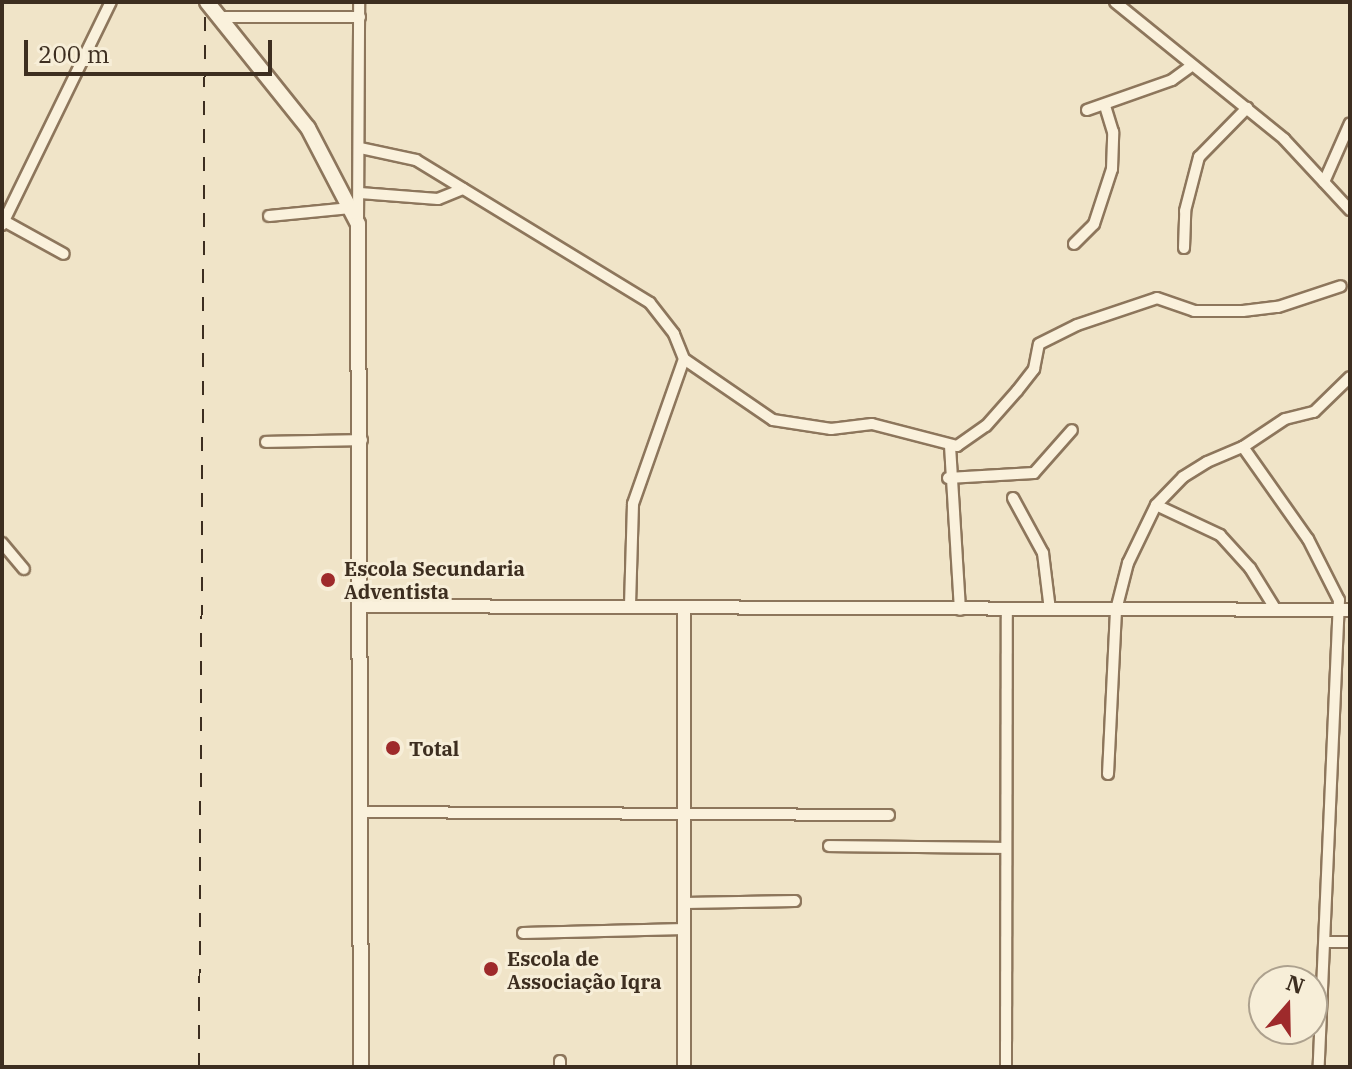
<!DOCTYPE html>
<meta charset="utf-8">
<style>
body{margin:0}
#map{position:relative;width:1352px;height:1069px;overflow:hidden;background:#f0e4c8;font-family:"IBM Plex Serif",serif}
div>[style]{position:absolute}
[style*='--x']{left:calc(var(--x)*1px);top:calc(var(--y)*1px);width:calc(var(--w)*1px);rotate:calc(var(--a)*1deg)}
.roads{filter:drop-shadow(2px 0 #8d765c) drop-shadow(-2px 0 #8d765c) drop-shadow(0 2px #8d765c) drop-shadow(0 -2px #8d765c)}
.minor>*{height:10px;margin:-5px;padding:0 5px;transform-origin:5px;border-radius:5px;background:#faf1dc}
.tertiary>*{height:12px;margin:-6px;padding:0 6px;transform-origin:6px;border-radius:6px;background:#faf1dc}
.secondary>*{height:14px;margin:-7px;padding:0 7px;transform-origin:7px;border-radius:7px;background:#faf1dc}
.rail>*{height:2px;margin-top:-1px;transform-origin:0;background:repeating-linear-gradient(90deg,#3d2e20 0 14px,transparent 0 28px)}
.dots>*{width:22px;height:22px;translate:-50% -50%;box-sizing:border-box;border:4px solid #f7eed8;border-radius:50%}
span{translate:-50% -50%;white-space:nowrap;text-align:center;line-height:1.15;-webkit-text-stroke:6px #f7eed8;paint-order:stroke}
.poi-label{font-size:20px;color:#3d2e20;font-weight:700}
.left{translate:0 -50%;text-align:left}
.frame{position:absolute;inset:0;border:4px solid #3d2e20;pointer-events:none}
.north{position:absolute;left:1248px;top:965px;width:80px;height:80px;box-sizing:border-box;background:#f7eed8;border:2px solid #ada18e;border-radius:50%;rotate:20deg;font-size:22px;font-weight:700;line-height:32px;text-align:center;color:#3d2e20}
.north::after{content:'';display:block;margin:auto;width:28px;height:36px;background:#9e2a2b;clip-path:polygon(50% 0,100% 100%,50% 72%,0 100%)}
.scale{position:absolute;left:24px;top:40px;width:248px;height:36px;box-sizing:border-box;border:4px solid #3d2e20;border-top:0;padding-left:10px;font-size:24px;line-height:28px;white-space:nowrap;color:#3d2e20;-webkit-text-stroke:6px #f7eed8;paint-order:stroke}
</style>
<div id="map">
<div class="roads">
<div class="minor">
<i style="--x:1115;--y:2;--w:218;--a:39"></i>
<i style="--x:1284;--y:139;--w:97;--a:47.1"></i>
<i style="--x:220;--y:17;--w:140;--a:0"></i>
<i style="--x:1087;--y:110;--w:90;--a:-19.4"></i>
<i style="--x:1172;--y:80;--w:24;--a:-36"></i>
<i style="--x:360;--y:148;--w:57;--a:12.1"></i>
<i style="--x:416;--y:160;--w:274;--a:31.4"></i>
<i style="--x:650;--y:303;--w:39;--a:52"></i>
<i style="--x:674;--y:334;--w:27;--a:68"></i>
<i style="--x:684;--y:359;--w:154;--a:109.4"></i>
<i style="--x:633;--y:504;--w:104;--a:91.7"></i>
<i style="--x:1324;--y:182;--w:64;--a:-66.2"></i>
<i style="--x:360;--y:193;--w:78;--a:4.4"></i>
<i style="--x:438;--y:199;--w:27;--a:-22"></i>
<i style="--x:269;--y:216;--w:82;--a:-5.6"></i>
<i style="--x:4;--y:221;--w:68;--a:28.8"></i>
<i style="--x:358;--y:222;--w:220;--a:-89.7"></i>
<i style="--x:2;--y:225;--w:248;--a:-64"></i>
<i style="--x:1074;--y:244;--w:28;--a:-45"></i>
<i style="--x:1094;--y:224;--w:58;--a:-71.9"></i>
<i style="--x:1112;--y:169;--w:37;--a:-88"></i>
<i style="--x:1113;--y:132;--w:27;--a:-107"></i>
<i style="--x:1184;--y:248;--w:37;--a:-88"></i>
<i style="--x:1185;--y:211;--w:56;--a:-75.5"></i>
<i style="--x:1199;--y:157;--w:69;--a:-45.6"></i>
<i style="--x:684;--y:359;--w:108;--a:34.4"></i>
<i style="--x:773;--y:420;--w:59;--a:8.8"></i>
<i style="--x:831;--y:429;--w:41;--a:-7"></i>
<i style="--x:872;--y:424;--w:88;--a:14.5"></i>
<i style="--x:957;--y:446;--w:35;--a:-35"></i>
<i style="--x:986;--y:426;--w:47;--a:-48.5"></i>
<i style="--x:1017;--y:391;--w:28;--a:-52"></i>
<i style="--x:1034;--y:369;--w:25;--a:-79"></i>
<i style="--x:1039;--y:344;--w:42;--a:-26.6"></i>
<i style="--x:1077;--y:325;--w:84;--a:-18.6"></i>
<i style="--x:1157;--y:298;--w:39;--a:19"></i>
<i style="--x:1194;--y:311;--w:49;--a:0"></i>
<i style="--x:1243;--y:311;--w:35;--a:-7"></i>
<i style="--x:1278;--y:307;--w:66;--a:-18.4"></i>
<i style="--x:266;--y:442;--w:96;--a:-1.2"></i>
<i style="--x:950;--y:446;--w:164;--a:86.5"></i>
<i style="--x:1243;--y:447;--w:113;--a:54.8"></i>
<i style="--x:1308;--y:539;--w:68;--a:63.1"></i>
<i style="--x:1339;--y:600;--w:467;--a:92.5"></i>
<i style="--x:948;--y:478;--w:86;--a:-3.3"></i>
<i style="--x:1034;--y:473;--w:57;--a:-48.5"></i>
<i style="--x:1013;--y:498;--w:63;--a:61.4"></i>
<i style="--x:1043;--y:553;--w:57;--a:83"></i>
<i style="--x:1156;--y:505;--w:71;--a:25.1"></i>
<i style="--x:1220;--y:535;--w:45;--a:47.7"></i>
<i style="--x:1250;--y:568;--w:49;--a:58.2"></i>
<i style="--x:2;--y:543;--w:34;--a:50"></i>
<i style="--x:1108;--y:774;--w:164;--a:-87.2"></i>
<i style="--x:1116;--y:610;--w:49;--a:-75.7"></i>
<i style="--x:1128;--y:563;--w:64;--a:-64.2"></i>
<i style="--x:1156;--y:505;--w:39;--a:-46"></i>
<i style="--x:1183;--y:477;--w:28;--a:-32"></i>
<i style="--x:1207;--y:462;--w:39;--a:-23"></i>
<i style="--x:1243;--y:447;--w:50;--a:-33.7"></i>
<i style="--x:1285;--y:419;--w:30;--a:-14"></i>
<i style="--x:1314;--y:412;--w:50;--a:-44.2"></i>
<i style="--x:361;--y:812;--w:528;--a:0.33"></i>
<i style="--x:829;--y:846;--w:177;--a:0.6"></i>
<i style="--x:685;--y:903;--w:110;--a:-1"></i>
<i style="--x:523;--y:933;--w:162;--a:-1.4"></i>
<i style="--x:1327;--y:942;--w:23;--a:0"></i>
<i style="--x:560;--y:1067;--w:6;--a:-90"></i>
<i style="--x:1006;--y:1067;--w:457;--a:-89.9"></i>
</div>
<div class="tertiary">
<i style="--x:363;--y:606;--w:987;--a:0.23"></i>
<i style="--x:684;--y:609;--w:458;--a:90"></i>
</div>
<div class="secondary">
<i style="--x:207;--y:2;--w:161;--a:51.3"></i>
<i style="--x:308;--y:128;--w:108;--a:62.5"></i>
<i style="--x:358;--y:224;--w:843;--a:89.8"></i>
</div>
</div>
<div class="rail">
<i style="--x:199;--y:1067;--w:1065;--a:-89.68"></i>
</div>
<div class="dots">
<i style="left:328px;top:580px;background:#9e2a2b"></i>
<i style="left:393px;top:748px;background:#9e2a2b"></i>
<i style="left:491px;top:969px;background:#9e2a2b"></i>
</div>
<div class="poi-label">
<span class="left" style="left:344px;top:580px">Escola Secundaria<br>Adventista</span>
<span class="left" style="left:409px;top:748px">Total</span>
<span class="left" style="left:507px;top:970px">Escola de<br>Associação Iqra</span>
</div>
<div class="frame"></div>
<div class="north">N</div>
<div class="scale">200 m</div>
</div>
